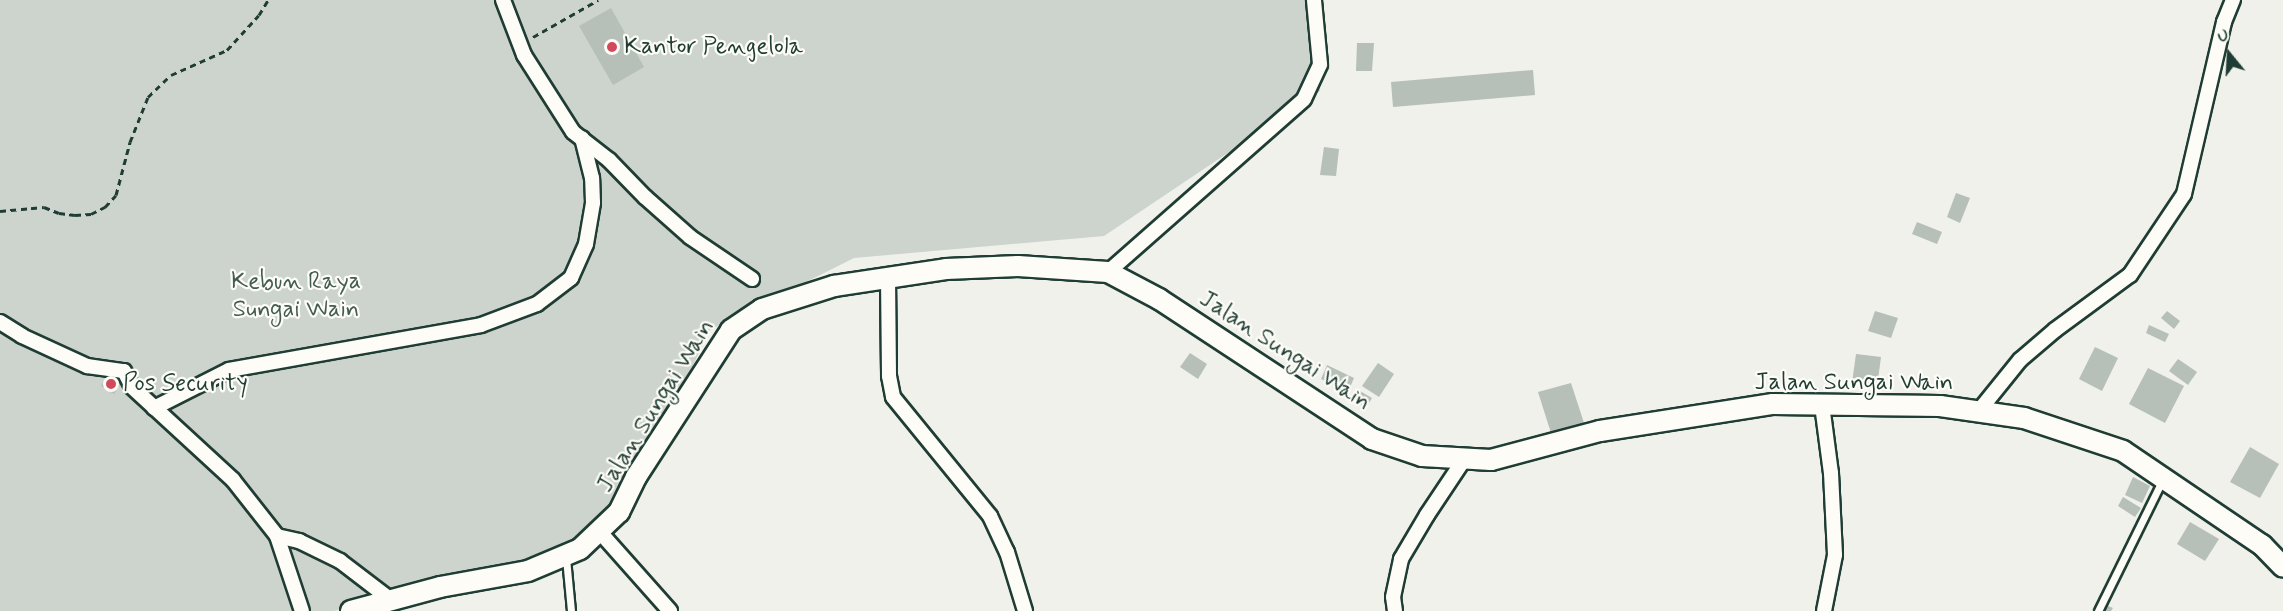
<!DOCTYPE html>
<style>
body{margin:0}
#map{position:relative;width:2283px;height:611px;overflow:hidden;background:#f0f1eb;font-family:Mynerve,sans-serif}
div>[style]{position:absolute}
[style*='--x']{left:calc(var(--x)*1px);top:calc(var(--y)*1px);width:calc(var(--w)*1px);rotate:calc(var(--a)*1deg)}
.green>*{inset:0;background:#cdd3cd}
.building>*{inset:0;background:#b6bfb8}
.path>*{height:3px;margin-top:-1.5px;transform-origin:0;background:repeating-linear-gradient(90deg,#1f3d34 0 6px,transparent 0 10.5px)}
.roads{filter:drop-shadow(2px 0 #1f3d34) drop-shadow(-2px 0 #1f3d34) drop-shadow(0 2px #1f3d34) drop-shadow(0 -2px #1f3d34)}
.lane>*{height:7px;margin:-3.5px;padding:0 3.5px;transform-origin:3.5px;border-radius:3.5px;background:#fdfcf7}
.street>*{height:14px;margin:-7px;padding:0 7px;transform-origin:7px;border-radius:7px;background:#fdfcf7}
.secondary>*{height:20px;margin:-10px;padding:0 10px;transform-origin:10px;border-radius:10px;background:#fdfcf7}
.dots>*{width:16px;height:16px;translate:-50% -50%;box-sizing:border-box;border:3px solid #fdfcf7;border-radius:50%}
span{translate:-50% -50%;white-space:nowrap;text-align:center;line-height:1.15;-webkit-text-stroke:4.5px #fdfcf7;paint-order:stroke}
.poi-label{font-size:24px;color:#1f3d34}
.left{translate:0 -50%;text-align:left}
.park-label{font-size:24px;color:#425b53}
.street-label{font-size:24px;color:#1f3d34}
.north{position:absolute;left:2199px;top:24px;width:60px;height:60px;-webkit-text-stroke:4px #fdfcf7;paint-order:stroke;rotate:342deg;font-size:16px;font-weight:700;line-height:24px;text-align:center;color:#1f3d34}
.north::after{content:'';display:block;margin:auto;width:21px;height:27px;background:#1f3d34;clip-path:polygon(50% 0,100% 100%,50% 72%,0 100%)}
</style>
<div id="map">
<div class="green">
<i style="clip-path:polygon(0 0,1309px 0,1320px 91px,1104px 236px,854px 258px,710px 330px,621px 515px,563px 558px,334px 611px,0 611px)"></i>
</div>
<div class="building">
<i style="clip-path:polygon(611px 8px,644px 67px,613px 85px,579px 26px)"></i>
<i style="clip-path:polygon(1357px 43px,1374px 43px,1372px 71px,1356px 71px)"></i>
<i style="clip-path:polygon(1533px 70px,1535px 95px,1393px 107px,1391px 82px)"></i>
<i style="clip-path:polygon(1324px 147px,1339px 149px,1336px 176px,1320px 175px)"></i>
<i style="clip-path:polygon(1956px 193px,1970px 198px,1960px 223px,1947px 217px)"></i>
<i style="clip-path:polygon(1917px 222px,1942px 232px,1937px 244px,1912px 234px)"></i>
<i style="clip-path:polygon(1875px 311px,1898px 318px,1891px 338px,1868px 331px)"></i>
<i style="clip-path:polygon(2167px 311px,2180px 321px,2174px 329px,2161px 318px)"></i>
<i style="clip-path:polygon(2149px 325px,2169px 334px,2165px 342px,2146px 333px)"></i>
<i style="clip-path:polygon(2095px 347px,2118px 358px,2102px 391px,2079px 379px)"></i>
<i style="clip-path:polygon(1190px 353px,1207px 364px,1198px 379px,1180px 367px)"></i>
<i style="clip-path:polygon(1856px 354px,1881px 357px,1877px 387px,1852px 383px)"></i>
<i style="clip-path:polygon(2178px 359px,2197px 372px,2188px 385px,2169px 371px)"></i>
<i style="clip-path:polygon(1378px 363px,1394px 374px,1379px 397px,1362px 386px)"></i>
<i style="clip-path:polygon(1327px 365px,1354px 378px,1348px 392px,1321px 379px)"></i>
<i style="clip-path:polygon(2148px 368px,2184px 386px,2165px 423px,2129px 404px)"></i>
<i style="clip-path:polygon(108px 374px,122px 382px,114px 394px,101px 386px)"></i>
<i style="clip-path:polygon(1571px 383px,1584px 423px,1551px 433px,1538px 392px)"></i>
<i style="clip-path:polygon(1360px 391px,1372px 398px,1366px 408px,1354px 401px)"></i>
<i style="clip-path:polygon(2250px 447px,2279px 464px,2260px 498px,2230px 482px)"></i>
<i style="clip-path:polygon(2133px 477px,2150px 486px,2142px 503px,2125px 495px)"></i>
<i style="clip-path:polygon(2123px 497px,2141px 508px,2135px 517px,2118px 506px)"></i>
<i style="clip-path:polygon(2190px 522px,2219px 539px,2205px 561px,2177px 544px)"></i>
<i style="clip-path:polygon(2103px 604px,2113px 608px,2111px 611px,2100px 611px)"></i>
</div>
<div class="path">
<i style="--x:533;--y:37;--w:75;--a:-29.6"></i>
<i style="--x:0;--y:211;--w:44;--a:-5.2"></i>
<i style="--x:44;--y:207;--w:16;--a:22"></i>
<i style="--x:59;--y:213;--w:16;--a:7"></i>
<i style="--x:75;--y:215;--w:16;--a:-4"></i>
<i style="--x:91;--y:214;--w:16;--a:-27"></i>
<i style="--x:105;--y:207;--w:16;--a:-47"></i>
<i style="--x:116;--y:195;--w:55;--a:-75.2"></i>
<i style="--x:130;--y:142;--w:48;--a:-68.2"></i>
<i style="--x:148;--y:97;--w:32;--a:-44"></i>
<i style="--x:171;--y:75;--w:61;--a:-24.1"></i>
<i style="--x:227;--y:50;--w:47;--a:-47.6"></i>
<i style="--x:259;--y:15;--w:17;--a:-59"></i>
</div>
<div class="roads">
<div class="lane">
<i style="--x:566;--y:558;--w:53;--a:84.6"></i>
<i style="--x:2098;--y:611;--w:145;--a:-63.8"></i>
</div>
<div class="street">
<i style="--x:503;--y:0;--w:59;--a:69.1"></i>
<i style="--x:524;--y:55;--w:91;--a:57.5"></i>
<i style="--x:573;--y:132;--w:46;--a:37.9"></i>
<i style="--x:609;--y:160;--w:52;--a:45.8"></i>
<i style="--x:645;--y:197;--w:60;--a:41.6"></i>
<i style="--x:690;--y:237;--w:75;--a:34.1"></i>
<i style="--x:1108;--y:272;--w:261;--a:-41.4"></i>
<i style="--x:1304;--y:99;--w:38;--a:-65"></i>
<i style="--x:1320;--y:64;--w:64;--a:-95.4"></i>
<i style="--x:888;--y:278;--w:98;--a:89.4"></i>
<i style="--x:889;--y:376;--w:21;--a:79"></i>
<i style="--x:893;--y:397;--w:154;--a:50.8"></i>
<i style="--x:990;--y:516;--w:40;--a:65"></i>
<i style="--x:1007;--y:552;--w:62;--a:73"></i>
<i style="--x:0;--y:322;--w:26;--a:32"></i>
<i style="--x:22;--y:336;--w:72;--a:24.8"></i>
<i style="--x:87;--y:366;--w:37;--a:8"></i>
<i style="--x:124;--y:371;--w:18;--a:63"></i>
<i style="--x:132;--y:387;--w:137;--a:42.6"></i>
<i style="--x:233;--y:480;--w:71;--a:51.8"></i>
<i style="--x:277;--y:536;--w:79;--a:71.6"></i>
<i style="--x:1822;--y:405;--w:69;--a:82.5"></i>
<i style="--x:1831;--y:473;--w:82;--a:87.2"></i>
<i style="--x:1835;--y:555;--w:57;--a:101.1"></i>
<i style="--x:154;--y:408;--w:84;--a:-26.9"></i>
<i style="--x:229;--y:370;--w:256;--a:-10.1"></i>
<i style="--x:481;--y:325;--w:60;--a:-20.6"></i>
<i style="--x:537;--y:304;--w:43;--a:-37.4"></i>
<i style="--x:571;--y:278;--w:37;--a:-66"></i>
<i style="--x:586;--y:244;--w:42;--a:-80.3"></i>
<i style="--x:593;--y:203;--w:25;--a:-92"></i>
<i style="--x:592;--y:178;--w:41;--a:-104"></i>
<i style="--x:1978;--y:412;--w:67;--a:-51.1"></i>
<i style="--x:2020;--y:360;--w:46;--a:-40.6"></i>
<i style="--x:2055;--y:330;--w:93;--a:-36.3"></i>
<i style="--x:2130;--y:275;--w:97;--a:-56.3"></i>
<i style="--x:2184;--y:194;--w:177;--a:-76.9"></i>
<i style="--x:2224;--y:22;--w:24;--a:-68"></i>
<i style="--x:599;--y:531;--w:107;--a:48.4"></i>
<i style="--x:277;--y:536;--w:23;--a:13"></i>
<i style="--x:299;--y:541;--w:46;--a:26"></i>
<i style="--x:340;--y:561;--w:64;--a:37.4"></i>
<i style="--x:1395;--y:611;--w:14;--a:-98"></i>
<i style="--x:1393;--y:597;--w:39;--a:-78"></i>
<i style="--x:1401;--y:559;--w:51;--a:-59.4"></i>
<i style="--x:1427;--y:515;--w:69;--a:-56.3"></i>
</div>
<div class="secondary">
<i style="--x:351;--y:611;--w:92;--a:-15.1"></i>
<i style="--x:440;--y:587;--w:89;--a:-10.3"></i>
<i style="--x:528;--y:571;--w:56;--a:-22.9"></i>
<i style="--x:580;--y:549;--w:54;--a:-43.5"></i>
<i style="--x:619;--y:512;--w:39;--a:-64"></i>
<i style="--x:636;--y:477;--w:175;--a:-57.1"></i>
<i style="--x:731;--y:330;--w:37;--a:-34"></i>
<i style="--x:762;--y:309;--w:76;--a:-17.7"></i>
<i style="--x:834;--y:286;--w:113;--a:-8.6"></i>
<i style="--x:946;--y:269;--w:72;--a:-2.4"></i>
<i style="--x:1018;--y:266;--w:90;--a:3.8"></i>
<i style="--x:1108;--y:272;--w:58;--a:27.9"></i>
<i style="--x:1159;--y:299;--w:255;--a:33.3"></i>
<i style="--x:1372;--y:439;--w:53;--a:18.8"></i>
<i style="--x:1422;--y:456;--w:69;--a:3.3"></i>
<i style="--x:1491;--y:460;--w:113;--a:-14.9"></i>
<i style="--x:1600;--y:431;--w:175;--a:-8.9"></i>
<i style="--x:1773;--y:404;--w:167;--a:0.7"></i>
<i style="--x:1940;--y:406;--w:85;--a:8.1"></i>
<i style="--x:2024;--y:418;--w:104;--a:18.4"></i>
<i style="--x:2123;--y:451;--w:168;--a:34.1"></i>
<i style="--x:2262;--y:545;--w:30;--a:46"></i>
</div>
</div>
<div class="dots">
<i style="left:612px;top:47px;background:#d1495b"></i>
<i style="left:111px;top:384px;background:#d1495b"></i>
</div>
<div class="poi-label">
<span class="left" style="left:624px;top:47px">Kantor Pengelola</span>
<span class="left" style="left:123px;top:384px">Pos Security</span>
</div>
<div class="park-label">
<span style="left:296px;top:296px">Kebun Raya<br>Sungai Wain</span>
</div>
<div class="street-label">
<span style="left:1285px;top:351px;rotate:33deg">Jalan Sungai Wain</span>
<span style="left:1854px;top:383px">Jalan Sungai Wain</span>
<span style="left:656px;top:406px;rotate:-58deg">Jalan Sungai Wain</span>
</div>
<div class="north">U</div>
</div>
